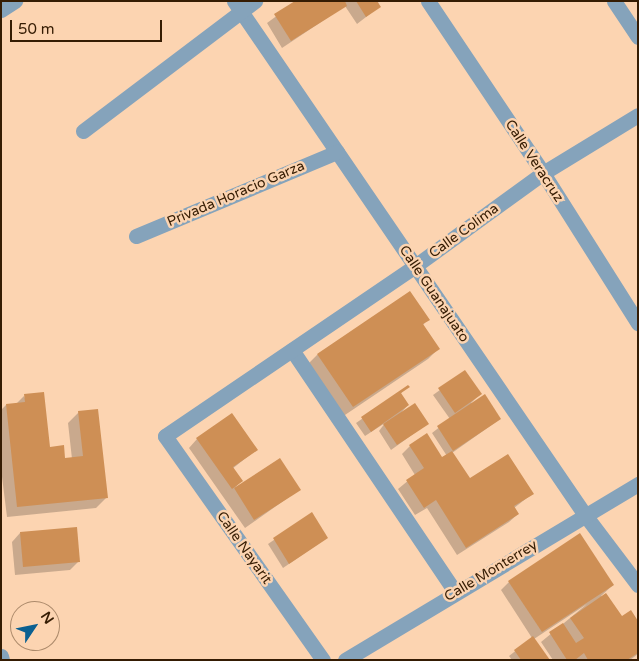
<!DOCTYPE html>
<style>
body{margin:0}
#map{position:relative;width:639px;height:661px;overflow:hidden;background:#fcd4b1;font-family:"Varela Round",sans-serif}
div>[style]{position:absolute}
[style*='--x']{left:calc(var(--x)*1px);top:calc(var(--y)*1px);width:calc(var(--w)*1px);rotate:calc(var(--a)*1deg)}
.shadow>*{inset:0;background:#0003}
.building>*{inset:0;background:#ce8f55}
.minor>*{height:15px;margin:-7.5px;padding:0 7.5px;transform-origin:7.5px;border-radius:7.5px;background:#85a3bb}
span{translate:-50% -50%;white-space:nowrap;text-align:center;line-height:1.15;-webkit-text-stroke:5px #fcd4b1;paint-order:stroke}
.street-label{font-size:14px;color:#351c03}
.frame{position:absolute;inset:0;border:2px solid #351c03;pointer-events:none}
.north{position:absolute;left:10px;top:601px;width:50px;height:50px;box-sizing:border-box;background:#fcd4b1;border:1px solid #ac8a6b;border-radius:50%;rotate:56deg;font-size:14px;font-weight:700;line-height:20px;text-align:center;color:#351c03}
.north::after{content:'';display:block;margin:auto;width:18px;height:22px;background:#0b6091;clip-path:polygon(50% 0,100% 100%,50% 72%,0 100%)}
.scale{position:absolute;left:10px;top:20px;width:152px;height:22px;box-sizing:border-box;border:2px solid #351c03;border-top:0;padding-left:6px;font-size:15px;line-height:18px;white-space:nowrap;color:#351c03;-webkit-text-stroke:4px #fcd4b1;paint-order:stroke}
</style>
<div id="map">
<div class="shadow">
<i style="clip-path:polygon(297px 1px,378px 1px,379px 7px,357px 24px,345px 6px,282px 48px,267px 23px)"></i>
<i style="clip-path:polygon(428px 319px,423px 325px,438px 349px,428px 359px,342px 417px,307px 365px,317px 355px)"></i>
<i style="clip-path:polygon(465px 372px,480px 394px,471px 403px,500px 419px,452px 453px,470px 480px,532px 494px,514px 508px,518px 514px,509px 522px,457px 555px,427px 508px,415px 515px,398px 489px,415px 475px,402px 454px,410px 446px,442px 459px,447px 456px,432px 433px,450px 419px,433px 395px)"></i>
<i style="clip-path:polygon(408px 387px,400px 394px,408px 405px,400px 414px,427px 424px,391px 450px,379px 431px,385px 423px,365px 436px,356px 423px)"></i>
<i style="clip-path:polygon(24px 396px,49px 448px,64px 459px,72px 459px,68px 423px,79px 412px,107px 497px,96px 508px,7px 517px,1px 469px,1px 410px,6px 405px,16px 404px)"></i>
<i style="clip-path:polygon(197px 439px,256px 450px,232px 469px,241px 481px,234px 489px,280px 460px,299px 490px,245px 528px,189px 448px)"></i>
<i style="clip-path:polygon(312px 514px,327px 538px,283px 568px,268px 544px)"></i>
<i style="clip-path:polygon(20px 533px,79px 561px,70px 570px,15px 575px,12px 542px)"></i>
<i style="clip-path:polygon(509px 582px,613px 585px,601px 596px,622px 618px,638px 623px,638px 654px,630px 660px,553px 660px,541px 642px,587px 604px,534px 639px,548px 660px,512px 660px,509px 656px,532px 638px,501px 590px)"></i>
</div>
<div class="building">
<i style="clip-path:polygon(295px 1px,345px 1px,347px 6px,291px 41px,274px 14px)"></i>
<i style="clip-path:polygon(356px 1px,377px 1px,381px 7px,366px 17px)"></i>
<i style="clip-path:polygon(410px 291px,430px 320px,423px 324px,440px 349px,353px 407px,317px 354px)"></i>
<i style="clip-path:polygon(465px 370px,482px 394px,455px 413px,438px 388px)"></i>
<i style="clip-path:polygon(408px 385px,410px 387px,401px 393px,409px 405px,371px 432px,361px 417px)"></i>
<i style="clip-path:polygon(44px 392px,50px 447px,64px 445px,65px 458px,83px 456px,78px 411px,98px 409px,108px 498px,17px 507px,6px 404px,25px 402px,24px 394px)"></i>
<i style="clip-path:polygon(485px 394px,501px 419px,453px 451px,437px 426px)"></i>
<i style="clip-path:polygon(415px 403px,429px 424px,397px 445px,383px 424px)"></i>
<i style="clip-path:polygon(232px 413px,258px 450px,233px 467px,243px 481px,232px 489px,196px 438px)"></i>
<i style="clip-path:polygon(427px 433px,442px 457px,452px 451px,470px 478px,508px 454px,534px 494px,514px 506px,519px 514px,466px 548px,436px 500px,424px 508px,406px 480px,424px 468px,409px 445px)"></i>
<i style="clip-path:polygon(280px 458px,301px 490px,254px 520px,234px 488px)"></i>
<i style="clip-path:polygon(312px 512px,328px 538px,289px 564px,273px 538px)"></i>
<i style="clip-path:polygon(77px 527px,80px 562px,23px 567px,20px 532px)"></i>
<i style="clip-path:polygon(580px 533px,614px 585px,542px 632px,508px 581px)"></i>
<i style="clip-path:polygon(606px 593px,622px 616px,631px 610px,638px 621px,638px 653px,627px 660px,588px 660px,584px 653px,575px 660px,567px 660px,549px 632px,563px 623px,576px 643px,584px 638px,570px 618px)"></i>
<i style="clip-path:polygon(533px 636px,550px 660px,521px 660px,514px 650px)"></i>
</div>
<div class="minor">
<i style="--x:234;--y:1;--w:622;--a:55.67"></i>
<i style="--x:585;--y:515;--w:88;--a:52.9"></i>
<i style="--x:428;--y:1;--w:207;--a:56.2"></i>
<i style="--x:543;--y:173;--w:178;--a:57.7"></i>
<i style="--x:614;--y:1;--w:43;--a:56.3"></i>
<i style="--x:1;--y:10;--w:17;--a:-33"></i>
<i style="--x:83;--y:131;--w:216;--a:-37.1"></i>
<i style="--x:136;--y:236;--w:218;--a:-22.7"></i>
<i style="--x:292;--y:350;--w:292;--a:56"></i>
<i style="--x:1;--y:656;--w:4;--a:76"></i>
<i style="--x:323;--y:660;--w:274;--a:-125.2"></i>
<i style="--x:165;--y:436;--w:302;--a:-34.2"></i>
<i style="--x:415;--y:266;--w:158;--a:-36"></i>
<i style="--x:543;--y:173;--w:111;--a:-31.4"></i>
<i style="--x:345;--y:660;--w:342;--a:-31"></i>
</div>
<div class="street-label">
<span style="left:534px;top:161px;rotate:57deg">Calle Veracruz</span>
<span style="left:236px;top:194px;rotate:-23deg">Privada Horacio Garza</span>
<span style="left:464px;top:231px;rotate:-36deg">Calle Colima</span>
<span style="left:434px;top:294px;rotate:56deg">Calle Guanajuato</span>
<span style="left:244px;top:548px;rotate:55deg">Calle Nayarit</span>
<span style="left:491px;top:571px;rotate:-31deg">Calle Monterrey</span>
</div>
<div class="frame"></div>
<div class="north">N</div>
<div class="scale">50 m</div>
</div>
